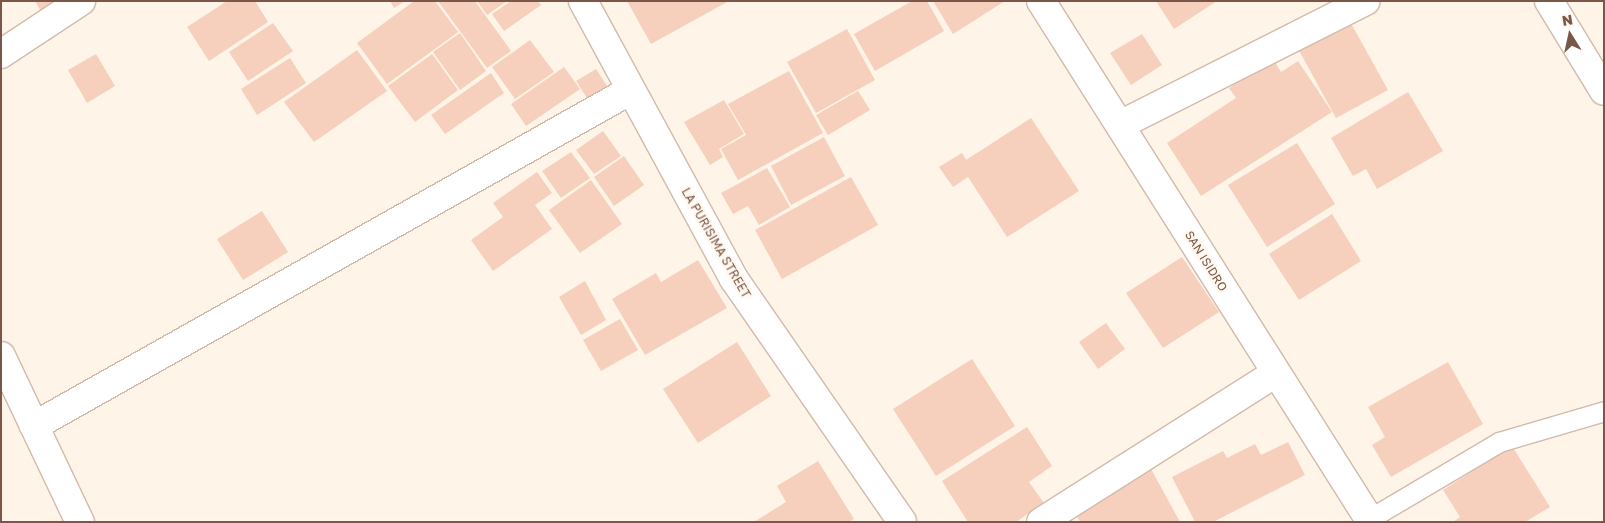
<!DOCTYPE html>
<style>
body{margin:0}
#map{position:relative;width:1605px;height:523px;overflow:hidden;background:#fef4e7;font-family:"Golos Text",sans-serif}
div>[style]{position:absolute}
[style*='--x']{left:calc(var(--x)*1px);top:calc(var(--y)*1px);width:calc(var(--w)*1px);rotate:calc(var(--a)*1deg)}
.building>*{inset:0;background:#f6d0bc}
.roads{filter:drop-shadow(1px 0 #d2baab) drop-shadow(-1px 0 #d2baab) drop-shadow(0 1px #d2baab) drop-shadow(0 -1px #d2baab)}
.lane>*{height:19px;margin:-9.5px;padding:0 9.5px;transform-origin:9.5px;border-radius:9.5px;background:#fff}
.street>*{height:28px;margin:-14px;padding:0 14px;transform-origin:14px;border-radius:14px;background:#fff}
.secondary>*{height:28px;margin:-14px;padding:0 14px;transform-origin:14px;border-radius:14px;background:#fff}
span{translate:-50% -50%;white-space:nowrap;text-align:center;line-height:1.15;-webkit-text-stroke:5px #fff8ef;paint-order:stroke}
.street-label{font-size:12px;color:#7b5749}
.frame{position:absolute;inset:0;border:2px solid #7b5749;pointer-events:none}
.north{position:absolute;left:1545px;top:10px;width:50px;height:50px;-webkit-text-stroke:4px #fff8ef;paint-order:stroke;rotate:350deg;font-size:14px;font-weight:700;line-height:20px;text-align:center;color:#7b5749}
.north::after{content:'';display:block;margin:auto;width:18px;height:22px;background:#7b5749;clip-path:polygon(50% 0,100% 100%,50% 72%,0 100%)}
</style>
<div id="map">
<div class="building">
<i style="clip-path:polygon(35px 1px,62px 1px,43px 15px)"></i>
<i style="clip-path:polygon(227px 1px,255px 1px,268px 22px,209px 61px,187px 27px)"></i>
<i style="clip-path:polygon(390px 1px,405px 1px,394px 8px)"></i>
<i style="clip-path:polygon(414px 1px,435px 1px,458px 32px,387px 84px,357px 43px)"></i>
<i style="clip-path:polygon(438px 1px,475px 1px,511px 51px,487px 68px)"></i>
<i style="clip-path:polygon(477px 1px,507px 1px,487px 15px)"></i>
<i style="clip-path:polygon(511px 1px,538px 1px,541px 5px,504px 31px,492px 14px)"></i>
<i style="clip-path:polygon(627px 1px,729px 1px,651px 44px)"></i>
<i style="clip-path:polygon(912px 1px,927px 1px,944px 31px,875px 71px,854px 34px)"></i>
<i style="clip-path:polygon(933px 1px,1005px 1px,953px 34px)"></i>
<i style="clip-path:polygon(1156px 1px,1217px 1px,1174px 29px)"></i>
<i style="clip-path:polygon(1348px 18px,1388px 90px,1336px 118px,1296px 45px)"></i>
<i style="clip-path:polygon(273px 23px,293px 51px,248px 81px,229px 52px)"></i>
<i style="clip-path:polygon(847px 29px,875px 80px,816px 113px,787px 62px)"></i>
<i style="clip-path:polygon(460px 33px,486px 71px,460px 90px,433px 52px)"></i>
<i style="clip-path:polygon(1142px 34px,1162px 65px,1131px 85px,1110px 53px)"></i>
<i style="clip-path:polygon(530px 40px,554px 72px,515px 99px,492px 67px)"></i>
<i style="clip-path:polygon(357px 50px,387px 91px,314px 142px,284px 102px)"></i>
<i style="clip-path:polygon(96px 54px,115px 86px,87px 103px,68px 70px)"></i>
<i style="clip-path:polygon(432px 54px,458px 90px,415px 122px,388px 86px)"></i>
<i style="clip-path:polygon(290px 58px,306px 83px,257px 115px,241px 89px)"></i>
<i style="clip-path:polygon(1273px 59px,1281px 72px,1298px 61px,1332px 112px,1201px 196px,1167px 143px,1236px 98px,1229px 88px)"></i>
<i style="clip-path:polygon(564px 67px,580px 89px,526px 126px,511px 104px)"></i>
<i style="clip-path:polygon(596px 69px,613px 95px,593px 107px,576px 81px)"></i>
<i style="clip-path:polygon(789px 71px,823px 133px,738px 180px,721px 149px,746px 135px,728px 104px)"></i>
<i style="clip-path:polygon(491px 73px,504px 93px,445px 134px,431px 115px)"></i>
<i style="clip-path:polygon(858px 91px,870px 110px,828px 135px,816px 115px)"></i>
<i style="clip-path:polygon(1408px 92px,1443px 151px,1377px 189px,1366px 169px,1353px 176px,1331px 138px)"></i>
<i style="clip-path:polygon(724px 100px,744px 134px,719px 149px,723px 157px,710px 165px,684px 122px)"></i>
<i style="clip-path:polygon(1031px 118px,1079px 191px,1007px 237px,968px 177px,953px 187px,939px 167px,962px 153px,966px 160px)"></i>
<i style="clip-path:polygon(603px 131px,621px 156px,594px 174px,576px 150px)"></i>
<i style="clip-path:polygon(824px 137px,845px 176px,791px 205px,771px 166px)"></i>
<i style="clip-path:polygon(1297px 143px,1335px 204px,1267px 247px,1228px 185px)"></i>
<i style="clip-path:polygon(571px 152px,590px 178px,561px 198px,542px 171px)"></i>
<i style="clip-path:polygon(624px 156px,644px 185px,614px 206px,594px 177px)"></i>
<i style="clip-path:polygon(767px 168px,790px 207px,759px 225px,748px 206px,733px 214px,721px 193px)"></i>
<i style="clip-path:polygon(537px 172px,552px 193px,535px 205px,552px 229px,493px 271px,471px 240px,503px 217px,493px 203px)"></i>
<i style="clip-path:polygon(851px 177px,878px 225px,782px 279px,755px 230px)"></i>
<i style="clip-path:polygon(591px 180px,622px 224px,580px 253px,549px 210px)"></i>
<i style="clip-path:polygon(262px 211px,288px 252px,243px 280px,217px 239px)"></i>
<i style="clip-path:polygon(1332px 214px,1361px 261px,1299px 300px,1269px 254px)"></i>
<i style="clip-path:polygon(1182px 257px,1219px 312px,1163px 348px,1126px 293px)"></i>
<i style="clip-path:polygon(698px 260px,727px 308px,645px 355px,612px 299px,656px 273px,661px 282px)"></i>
<i style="clip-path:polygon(585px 281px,606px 320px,581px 335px,559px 297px)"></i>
<i style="clip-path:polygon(620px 319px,638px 350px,601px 371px,583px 340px)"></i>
<i style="clip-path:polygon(1106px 323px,1125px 349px,1098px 369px,1079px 342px)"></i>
<i style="clip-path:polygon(737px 342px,771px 396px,698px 443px,663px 389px)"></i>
<i style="clip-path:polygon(972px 359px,1015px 426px,936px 476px,893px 409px)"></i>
<i style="clip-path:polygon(1448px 362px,1483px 424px,1391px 477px,1372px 445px,1385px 437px,1368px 407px)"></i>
<i style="clip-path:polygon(1027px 427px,1052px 466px,1029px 482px,1044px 503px,1016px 522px,968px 522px,942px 481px)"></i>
<i style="clip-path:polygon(1288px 442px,1305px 475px,1213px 522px,1195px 522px,1172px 477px,1223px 451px,1227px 458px,1255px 444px,1261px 455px)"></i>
<i style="clip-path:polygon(1512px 446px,1550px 507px,1525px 522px,1453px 522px,1460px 517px,1443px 490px)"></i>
<i style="clip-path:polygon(818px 461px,854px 519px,849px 522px,754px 522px,786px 502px,777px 486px)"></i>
<i style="clip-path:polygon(1151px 469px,1180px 522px,1080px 522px,1074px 510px)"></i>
</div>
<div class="roads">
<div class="lane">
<i style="--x:1369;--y:519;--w:151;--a:-30.6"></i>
<i style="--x:1499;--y:442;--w:109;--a:-16.4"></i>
</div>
<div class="street">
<i style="--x:583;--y:1;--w:316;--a:61.5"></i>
<i style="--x:734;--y:279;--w:295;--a:55.3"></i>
<i style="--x:1549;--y:1;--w:105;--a:58.6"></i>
<i style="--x:1;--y:54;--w:96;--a:-33.5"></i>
<i style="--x:1120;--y:125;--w:275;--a:-26.8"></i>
<i style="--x:1;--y:356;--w:184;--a:64.6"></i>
<i style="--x:34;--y:426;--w:685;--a:-29.37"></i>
<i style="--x:1041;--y:522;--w:278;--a:-32.4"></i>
</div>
<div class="secondary">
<i style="--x:1041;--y:1;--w:617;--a:57.65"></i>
</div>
</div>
<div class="street-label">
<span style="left:716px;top:243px;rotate:60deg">LA PURISIMA STREET</span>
<span style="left:1206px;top:261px;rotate:58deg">SAN ISIDRO</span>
</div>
<div class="frame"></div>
<div class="north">N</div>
</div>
